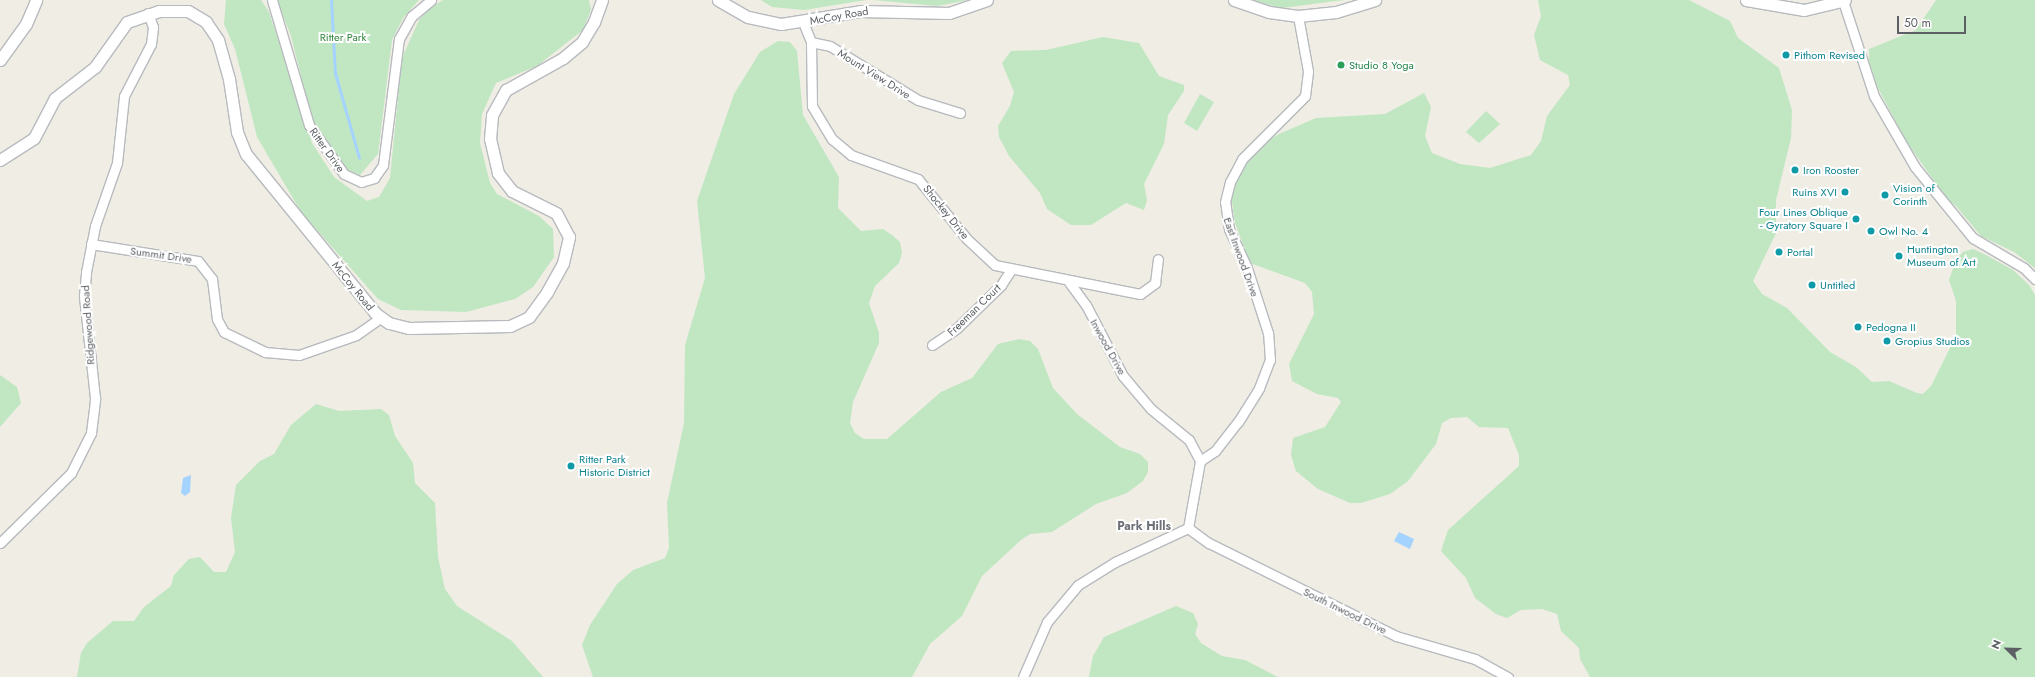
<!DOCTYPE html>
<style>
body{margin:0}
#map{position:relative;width:2035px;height:677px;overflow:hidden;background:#efede4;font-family:Jost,sans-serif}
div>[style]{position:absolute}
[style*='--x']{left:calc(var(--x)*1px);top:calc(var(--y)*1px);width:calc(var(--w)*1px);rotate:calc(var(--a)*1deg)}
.green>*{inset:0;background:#c0e7c2}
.water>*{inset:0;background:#a4d3ff}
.stream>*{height:3px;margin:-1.5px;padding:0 1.5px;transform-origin:1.5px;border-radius:1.5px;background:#a4d3ff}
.roads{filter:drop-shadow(1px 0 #b7babe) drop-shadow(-1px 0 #b7babe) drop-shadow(0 1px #b7babe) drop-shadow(0 -1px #b7babe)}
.minor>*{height:9px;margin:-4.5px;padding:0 4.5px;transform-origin:4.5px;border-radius:4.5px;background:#fff}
.tertiary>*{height:11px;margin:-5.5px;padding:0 5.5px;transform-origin:5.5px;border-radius:5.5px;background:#fff}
.dots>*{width:11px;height:11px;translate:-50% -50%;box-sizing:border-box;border:2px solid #fff;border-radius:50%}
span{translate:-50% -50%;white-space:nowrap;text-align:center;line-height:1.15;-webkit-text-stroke:4px #fff;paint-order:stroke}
.street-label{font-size:11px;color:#5c6065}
.park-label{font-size:11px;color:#32863b}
.culture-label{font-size:11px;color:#0d838f}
.left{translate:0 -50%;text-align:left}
.right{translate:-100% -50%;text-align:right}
.leisure-label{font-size:11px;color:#27864d}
.neighbourhood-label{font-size:12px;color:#6d7177;font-weight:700}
.north{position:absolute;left:1987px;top:629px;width:40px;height:40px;-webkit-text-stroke:3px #fff;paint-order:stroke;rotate:293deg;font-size:11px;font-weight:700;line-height:16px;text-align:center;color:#5c6065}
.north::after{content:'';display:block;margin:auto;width:14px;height:18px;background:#5c6065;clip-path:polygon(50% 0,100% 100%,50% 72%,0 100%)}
.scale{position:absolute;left:1897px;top:16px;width:69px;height:18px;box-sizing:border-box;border:2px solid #5c6065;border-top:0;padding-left:5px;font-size:12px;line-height:14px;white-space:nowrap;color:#5c6065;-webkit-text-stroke:3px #fff;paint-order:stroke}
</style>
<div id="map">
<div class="green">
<i style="clip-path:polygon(226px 0,261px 0,269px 12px,312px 143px,334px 177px,367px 201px,379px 197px,390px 178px,402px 58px,419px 20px,428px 10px,443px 0,589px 0,591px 10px,583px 30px,537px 66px,496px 83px,482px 114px,480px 143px,490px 183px,497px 194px,539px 216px,553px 229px,554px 257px,533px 287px,515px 299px,466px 312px,401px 310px,378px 299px,301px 212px,257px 137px,235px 49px,224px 24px)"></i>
<i style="clip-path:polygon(277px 0,419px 0,403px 18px,392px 40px,378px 154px,360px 175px,346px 169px,313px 124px,291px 36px)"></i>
<i style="clip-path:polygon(761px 0,866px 0,804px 10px,772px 7px)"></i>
<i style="clip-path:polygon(873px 0,968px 0,937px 6px)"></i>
<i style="clip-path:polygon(1251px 0,1344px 0,1282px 8px)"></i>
<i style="clip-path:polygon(1538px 0,1689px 0,1730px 21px,1738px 38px,1779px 68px,1792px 110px,1791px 138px,1776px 200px,1776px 233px,1753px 281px,1762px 294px,1787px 308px,1830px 352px,1856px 367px,1872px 382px,1889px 381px,1917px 393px,1923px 394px,1931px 386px,1956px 336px,1956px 301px,1949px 280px,1956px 260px,1963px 252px,1973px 249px,1986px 255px,2013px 270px,2029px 285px,2035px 295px,2035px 677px,1590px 677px,1580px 659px,1579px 648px,1561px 631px,1557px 614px,1542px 609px,1521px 610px,1507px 618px,1496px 614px,1475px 598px,1466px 578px,1441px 551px,1448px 530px,1519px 466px,1519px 455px,1508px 428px,1479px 427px,1467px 417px,1451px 418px,1442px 423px,1436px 444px,1408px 481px,1390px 494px,1361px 503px,1350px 503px,1318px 489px,1296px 471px,1291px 455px,1293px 438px,1325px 427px,1341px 402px,1338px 398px,1317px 394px,1292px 381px,1289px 364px,1314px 314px,1312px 292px,1305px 283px,1250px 263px,1235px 223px,1231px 195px,1234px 183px,1254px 149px,1279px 134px,1316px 118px,1385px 114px,1424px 93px,1431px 107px,1425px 136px,1432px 153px,1460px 164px,1490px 168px,1531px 155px,1541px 141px,1547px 116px,1570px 85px,1568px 75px,1540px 60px,1534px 35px,1541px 16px)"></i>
<i style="clip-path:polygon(1936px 0,2035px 0,2035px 268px,2014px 252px,1981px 236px,1956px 206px,1946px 198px,1906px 141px,1878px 88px,1869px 61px,1869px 49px,1916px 30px)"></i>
<i style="clip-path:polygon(1103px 37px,1139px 43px,1159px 76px,1184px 85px,1184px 91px,1168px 115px,1164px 144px,1144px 184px,1147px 200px,1144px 210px,1126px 203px,1091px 225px,1071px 225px,1047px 209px,1040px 193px,1009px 156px,999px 137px,998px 126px,1010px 106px,1014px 92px,1002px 63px,1011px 51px,1046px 50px)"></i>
<i style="clip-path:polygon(778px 41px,790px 42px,797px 51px,803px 115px,839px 177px,838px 208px,861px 231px,883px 229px,892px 235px,900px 242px,902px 253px,899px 263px,875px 286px,869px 303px,879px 333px,879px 343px,853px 402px,850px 423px,855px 433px,864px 439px,887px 439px,941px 392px,972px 378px,998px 344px,1019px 339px,1030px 341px,1038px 349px,1053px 388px,1077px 414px,1120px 447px,1140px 454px,1148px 462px,1148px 472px,1143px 481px,1127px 493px,1096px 504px,1052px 532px,1030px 534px,1021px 540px,982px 576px,962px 616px,930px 644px,912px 677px,593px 677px,582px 645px,590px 625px,617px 584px,633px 570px,665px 558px,669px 548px,667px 503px,684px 423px,685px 345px,705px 278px,697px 201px,734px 94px,760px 52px)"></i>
<i style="clip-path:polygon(1200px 94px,1214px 102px,1197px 131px,1184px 123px)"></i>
<i style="clip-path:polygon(1486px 111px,1500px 124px,1479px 143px,1466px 132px)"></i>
<i style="clip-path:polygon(0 375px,17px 387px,21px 403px,0 427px)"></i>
<i style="clip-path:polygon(316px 404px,339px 411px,381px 409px,389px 415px,395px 436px,413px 463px,415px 483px,435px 503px,438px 557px,445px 589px,457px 606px,512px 641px,543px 677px,77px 677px,81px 653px,87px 643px,113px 621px,134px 621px,144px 607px,171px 586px,174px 575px,189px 559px,200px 557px,214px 572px,226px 572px,235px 552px,231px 518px,236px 485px,260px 461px,274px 454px,291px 425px)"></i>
<i style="clip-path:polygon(1176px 606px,1193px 613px,1198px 624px,1195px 634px,1201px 643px,1222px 656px,1245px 660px,1278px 677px,1089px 677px,1093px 656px,1104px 637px)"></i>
</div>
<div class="water">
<i style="clip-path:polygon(191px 475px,190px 492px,185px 496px,181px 493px,183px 478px)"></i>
<i style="clip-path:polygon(1399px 532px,1414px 539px,1410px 549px,1394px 541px)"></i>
</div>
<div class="stream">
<i style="--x:331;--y:0;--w:73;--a:86.9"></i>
<i style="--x:335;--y:73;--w:88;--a:74.2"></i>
</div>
<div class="roads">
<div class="minor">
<i style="--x:272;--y:0;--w:130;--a:73.5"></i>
<i style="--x:309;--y:125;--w:60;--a:54.5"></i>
<i style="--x:344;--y:174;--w:19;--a:25"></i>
<i style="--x:361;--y:182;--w:14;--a:-17"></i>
<i style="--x:374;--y:178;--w:16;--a:-55"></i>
<i style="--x:383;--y:165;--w:127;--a:-82.8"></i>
<i style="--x:399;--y:39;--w:26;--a:-61"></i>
<i style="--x:412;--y:16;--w:25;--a:-40"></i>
<i style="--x:1843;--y:1;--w:100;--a:71.9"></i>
<i style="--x:1874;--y:96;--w:82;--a:60"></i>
<i style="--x:1915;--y:167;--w:92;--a:50.8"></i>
<i style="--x:1973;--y:238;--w:59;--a:30.5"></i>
<i style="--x:2024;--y:268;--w:16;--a:45"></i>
<i style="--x:803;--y:22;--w:22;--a:68"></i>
<i style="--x:811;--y:42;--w:64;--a:89.1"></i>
<i style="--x:812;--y:106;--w:39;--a:59"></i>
<i style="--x:832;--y:139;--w:25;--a:40"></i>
<i style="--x:851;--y:155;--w:71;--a:19.7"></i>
<i style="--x:918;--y:179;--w:77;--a:50.8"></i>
<i style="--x:967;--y:239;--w:38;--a:43"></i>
<i style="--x:995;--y:265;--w:148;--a:11.3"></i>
<i style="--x:1140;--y:294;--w:19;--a:-36"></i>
<i style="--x:1155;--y:283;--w:24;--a:-83"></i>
<i style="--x:811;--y:42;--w:19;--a:12"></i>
<i style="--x:830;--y:46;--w:103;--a:31.5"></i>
<i style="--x:918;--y:100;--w:44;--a:17.2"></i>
<i style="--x:91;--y:244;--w:108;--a:9"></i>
<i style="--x:198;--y:261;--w:23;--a:52"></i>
<i style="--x:212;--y:279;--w:40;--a:82.9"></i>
<i style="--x:217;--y:319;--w:15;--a:62"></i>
<i style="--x:224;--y:332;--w:46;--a:26"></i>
<i style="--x:265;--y:352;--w:34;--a:5"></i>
<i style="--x:299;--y:355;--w:60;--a:-19.3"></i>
<i style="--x:356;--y:335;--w:29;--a:-35"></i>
<i style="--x:1069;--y:282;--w:29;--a:54"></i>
<i style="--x:1086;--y:305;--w:80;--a:62.5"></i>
<i style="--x:1123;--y:376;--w:43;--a:49.7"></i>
<i style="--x:1151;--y:409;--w:49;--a:39.2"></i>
<i style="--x:1189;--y:440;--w:24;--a:62"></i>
<i style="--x:932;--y:345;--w:30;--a:-34"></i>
<i style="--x:957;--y:328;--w:62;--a:-44.3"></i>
<i style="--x:1001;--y:285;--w:17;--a:-57"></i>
<i style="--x:1188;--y:528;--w:68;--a:-79.8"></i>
<i style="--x:1200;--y:461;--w:18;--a:-34"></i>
<i style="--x:1215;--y:451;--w:37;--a:-52"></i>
<i style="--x:1238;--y:422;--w:40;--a:-58"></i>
<i style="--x:1259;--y:388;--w:30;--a:-69"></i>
<i style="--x:1270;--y:360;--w:27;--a:-94"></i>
<i style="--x:1268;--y:333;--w:68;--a:-107.9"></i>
<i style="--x:1247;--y:268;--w:43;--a:-114.8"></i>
<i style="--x:1229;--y:229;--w:27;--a:-98"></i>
<i style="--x:1225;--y:202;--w:21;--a:-76"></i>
<i style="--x:1230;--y:182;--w:26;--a:-62"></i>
<i style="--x:1242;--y:159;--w:89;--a:-45"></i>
<i style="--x:1305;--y:96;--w:25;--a:-83"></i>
<i style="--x:1308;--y:71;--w:56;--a:-100.3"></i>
<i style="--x:1188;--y:528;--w:26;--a:36"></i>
<i style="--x:1209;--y:543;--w:209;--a:26.4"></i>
<i style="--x:1396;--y:636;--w:82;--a:16.2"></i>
<i style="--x:1475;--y:659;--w:38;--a:29"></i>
<i style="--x:0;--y:543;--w:100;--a:-44.6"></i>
<i style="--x:71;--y:473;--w:45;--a:-63.4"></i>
<i style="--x:91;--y:433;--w:35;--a:-83"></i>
<i style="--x:95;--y:398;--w:103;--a:-96.2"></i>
<i style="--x:84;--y:296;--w:24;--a:-85"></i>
<i style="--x:86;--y:272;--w:47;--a:-78.9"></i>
<i style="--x:95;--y:226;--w:67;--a:-70.8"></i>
<i style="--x:117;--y:163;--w:67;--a:-84"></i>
<i style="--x:124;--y:96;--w:59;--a:-62.6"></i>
<i style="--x:151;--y:44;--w:17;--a:-83"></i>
<i style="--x:153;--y:27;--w:15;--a:-110"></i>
<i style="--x:1023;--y:677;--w:60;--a:-66.4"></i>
<i style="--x:1047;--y:622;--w:48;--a:-50"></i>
<i style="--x:1078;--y:585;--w:44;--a:-31.9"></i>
<i style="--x:1115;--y:562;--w:81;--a:-25"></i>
</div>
<div class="tertiary">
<i style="--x:718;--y:0;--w:34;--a:30"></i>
<i style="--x:748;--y:17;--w:34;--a:12"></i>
<i style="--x:781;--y:24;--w:80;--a:-9.3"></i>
<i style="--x:860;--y:11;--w:89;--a:1.3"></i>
<i style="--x:949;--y:13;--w:40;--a:-18.9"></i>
<i style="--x:1234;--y:0;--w:37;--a:19"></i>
<i style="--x:1269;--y:12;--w:29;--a:8"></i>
<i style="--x:1298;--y:16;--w:38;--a:-6"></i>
<i style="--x:1336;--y:12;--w:41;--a:-17.1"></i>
<i style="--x:1746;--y:0;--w:59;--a:9.8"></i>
<i style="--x:1804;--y:10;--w:42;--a:-13.7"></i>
<i style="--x:0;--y:60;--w:44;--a:-54.2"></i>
<i style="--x:26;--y:24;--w:26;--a:-67"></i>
<i style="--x:0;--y:160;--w:40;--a:-32.9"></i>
<i style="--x:34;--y:138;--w:45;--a:-62.3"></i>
<i style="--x:55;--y:98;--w:51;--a:-37.8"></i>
<i style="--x:95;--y:67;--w:55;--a:-54.6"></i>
<i style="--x:127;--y:22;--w:34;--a:-19"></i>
<i style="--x:159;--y:11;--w:29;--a:0"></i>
<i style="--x:188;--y:11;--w:21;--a:31"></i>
<i style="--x:206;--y:22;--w:22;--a:56"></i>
<i style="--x:218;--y:40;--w:41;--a:74.2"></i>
<i style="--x:229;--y:79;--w:54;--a:81.4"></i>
<i style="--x:237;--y:132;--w:24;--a:68"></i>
<i style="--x:246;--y:154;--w:205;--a:50.9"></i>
<i style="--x:375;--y:313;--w:17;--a:36"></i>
<i style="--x:389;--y:323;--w:21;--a:14"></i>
<i style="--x:409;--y:328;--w:101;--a:-1.1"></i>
<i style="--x:510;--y:326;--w:21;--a:-25"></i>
<i style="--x:529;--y:317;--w:31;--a:-54"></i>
<i style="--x:547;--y:292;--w:33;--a:-61"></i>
<i style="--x:563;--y:263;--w:27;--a:-77"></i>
<i style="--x:569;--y:237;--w:27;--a:-118"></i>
<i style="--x:556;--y:213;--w:49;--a:-153.4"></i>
<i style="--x:512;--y:191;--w:23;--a:-128"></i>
<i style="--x:498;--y:173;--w:35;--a:-103"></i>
<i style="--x:490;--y:139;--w:24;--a:-85"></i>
<i style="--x:492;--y:115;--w:29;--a:-61"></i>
<i style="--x:506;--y:90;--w:65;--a:-29.3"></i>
<i style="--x:563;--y:58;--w:25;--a:-40"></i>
<i style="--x:582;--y:42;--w:23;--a:-59"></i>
<i style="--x:594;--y:22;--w:23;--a:-70"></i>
</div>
</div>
<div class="dots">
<i style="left:1786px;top:55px;background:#0f9aa8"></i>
<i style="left:1341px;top:65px;background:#2e9e5b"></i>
<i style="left:1795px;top:170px;background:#0f9aa8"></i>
<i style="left:1845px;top:192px;background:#0f9aa8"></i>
<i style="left:1885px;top:195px;background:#0f9aa8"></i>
<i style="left:1856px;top:219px;background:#0f9aa8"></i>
<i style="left:1871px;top:231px;background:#0f9aa8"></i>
<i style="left:1779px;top:252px;background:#0f9aa8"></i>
<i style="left:1899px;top:256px;background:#0f9aa8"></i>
<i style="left:1812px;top:285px;background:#0f9aa8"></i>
<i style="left:1858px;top:327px;background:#0f9aa8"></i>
<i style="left:1887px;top:341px;background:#0f9aa8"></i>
<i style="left:571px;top:466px;background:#0f9aa8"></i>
</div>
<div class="street-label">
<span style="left:839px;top:16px;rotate:-10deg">McCoy Road</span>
<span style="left:874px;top:74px;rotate:32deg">Mount View Drive</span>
<span style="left:327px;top:150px;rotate:54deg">Ritter Drive</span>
<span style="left:946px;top:212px;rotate:51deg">Shockey Drive</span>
<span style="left:161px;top:255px;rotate:8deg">Summit Drive</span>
<span style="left:1241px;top:257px;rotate:70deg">East Inwood Drive</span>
<span style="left:353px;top:286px;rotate:51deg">McCoy Road</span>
<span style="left:974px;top:310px;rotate:-44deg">Freeman Court</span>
<span style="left:88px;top:325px;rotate:-94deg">Ridgewood Road</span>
<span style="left:1108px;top:347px;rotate:61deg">Inwood Drive</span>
<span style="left:1345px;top:611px;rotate:26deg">South Inwood Drive</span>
</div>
<div class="park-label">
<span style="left:343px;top:37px">Ritter Park</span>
</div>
<div class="culture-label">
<span class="left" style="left:1794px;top:55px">Pithom Revised</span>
<span class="left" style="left:1803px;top:170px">Iron Rooster</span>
<span class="left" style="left:1893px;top:195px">Vision of<br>Corinth</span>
<span class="right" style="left:1837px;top:192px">Ruins XVI</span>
<span class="right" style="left:1848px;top:219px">Four Lines Oblique<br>- Gyratory Square I</span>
<span class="left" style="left:1879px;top:231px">Owl No. 4</span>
<span class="left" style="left:1907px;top:256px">Huntington<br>Museum of Art</span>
<span class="left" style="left:1787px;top:252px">Portal</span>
<span class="left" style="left:1820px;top:285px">Untitled</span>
<span class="left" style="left:1866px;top:327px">Pedogna II</span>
<span class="left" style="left:1895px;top:341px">Gropius Studios</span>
<span class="left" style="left:579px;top:466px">Ritter Park<br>Historic District</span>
</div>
<div class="leisure-label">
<span class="left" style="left:1349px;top:65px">Studio 8 Yoga</span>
</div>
<div class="neighbourhood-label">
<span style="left:1144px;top:527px">Park Hills</span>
</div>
<div class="north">N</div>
<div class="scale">50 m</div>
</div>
